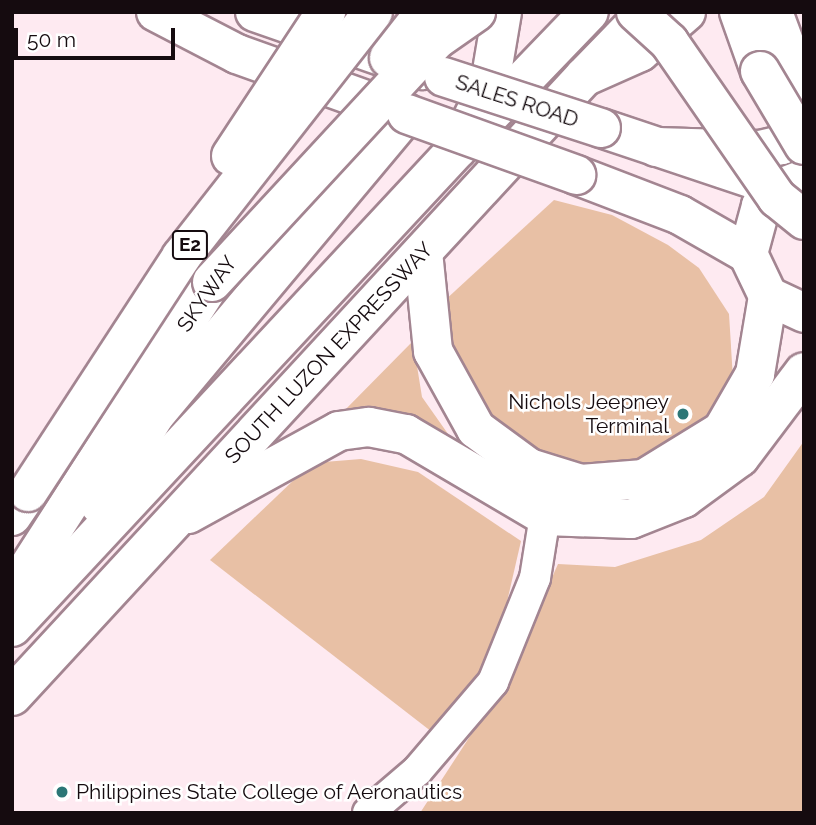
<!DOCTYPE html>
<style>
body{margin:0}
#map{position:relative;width:816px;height:825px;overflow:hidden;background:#feeaf1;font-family:Raleway,sans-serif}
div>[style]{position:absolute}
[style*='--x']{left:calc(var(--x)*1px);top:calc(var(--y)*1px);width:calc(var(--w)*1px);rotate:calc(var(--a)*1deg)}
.green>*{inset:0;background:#e8c0a5}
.roads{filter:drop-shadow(2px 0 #a38591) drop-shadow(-2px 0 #a38591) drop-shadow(0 2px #a38591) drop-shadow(0 -2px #a38591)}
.tertiary>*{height:30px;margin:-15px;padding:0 15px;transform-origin:15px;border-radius:15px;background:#fff}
.primary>*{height:38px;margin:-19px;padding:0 19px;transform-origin:19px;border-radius:19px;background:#fff}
.trunk>*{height:38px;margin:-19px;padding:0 19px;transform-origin:19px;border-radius:19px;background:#fff}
.motorway>*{height:38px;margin:-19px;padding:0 19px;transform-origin:19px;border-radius:19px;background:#fff}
.bridges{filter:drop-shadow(2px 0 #a38591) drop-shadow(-2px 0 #a38591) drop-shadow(0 2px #a38591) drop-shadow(0 -2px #a38591)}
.primary-bridge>*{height:38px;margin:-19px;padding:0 19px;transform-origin:19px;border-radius:19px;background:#fff}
.motorway-bridge>*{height:38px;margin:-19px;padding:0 19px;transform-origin:19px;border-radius:19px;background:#fff}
.dots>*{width:19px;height:19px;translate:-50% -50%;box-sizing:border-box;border:4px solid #fff;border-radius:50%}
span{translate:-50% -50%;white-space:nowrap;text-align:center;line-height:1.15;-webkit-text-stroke:5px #fff;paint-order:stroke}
.shield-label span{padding:2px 5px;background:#fff;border:2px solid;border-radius:5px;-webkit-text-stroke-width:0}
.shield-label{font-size:19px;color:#150b0f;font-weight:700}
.street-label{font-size:21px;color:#150b0f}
.poi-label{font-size:21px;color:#150b0f}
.right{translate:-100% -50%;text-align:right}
.left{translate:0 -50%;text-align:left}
.frame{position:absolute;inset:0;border:14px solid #150b0f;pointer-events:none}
.scale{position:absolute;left:14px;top:28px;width:161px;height:32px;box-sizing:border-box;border:4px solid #150b0f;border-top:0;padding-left:9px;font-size:21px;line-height:24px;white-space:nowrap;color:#150b0f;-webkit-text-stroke:5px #fff;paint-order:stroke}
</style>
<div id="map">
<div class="green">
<i style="clip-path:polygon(554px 200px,612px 215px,668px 245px,699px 268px,729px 314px,733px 379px,702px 430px,621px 471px,522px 457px,454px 369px,443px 302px)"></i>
<i style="clip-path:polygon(413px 341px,422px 397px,453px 441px,394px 412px,340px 415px)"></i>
<i style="clip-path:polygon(804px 441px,804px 813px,420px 813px,506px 681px,558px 564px,615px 567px,701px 540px,764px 497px)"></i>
<i style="clip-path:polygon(361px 459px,418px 472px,521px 541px,498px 641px,483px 674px,432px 732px,210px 560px,298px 476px,324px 462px)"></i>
</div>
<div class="roads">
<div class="tertiary">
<i style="--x:368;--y:813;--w:65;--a:-40.6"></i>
<i style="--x:417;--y:771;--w:117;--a:-49.5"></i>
<i style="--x:493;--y:682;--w:112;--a:-68"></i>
<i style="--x:535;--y:578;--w:101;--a:-80.9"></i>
</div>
<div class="primary">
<i style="--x:156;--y:12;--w:91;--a:27.4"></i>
<i style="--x:237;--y:54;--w:178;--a:19.7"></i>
<i style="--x:255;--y:12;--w:177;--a:19.2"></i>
<i style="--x:601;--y:128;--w:189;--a:18.5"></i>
<i style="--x:576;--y:175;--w:111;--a:21"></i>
<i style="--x:680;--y:215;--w:78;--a:29.8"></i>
<i style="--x:804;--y:179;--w:26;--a:159"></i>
<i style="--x:780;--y:188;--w:26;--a:137"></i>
<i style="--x:761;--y:206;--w:50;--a:105.2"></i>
<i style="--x:748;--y:254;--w:47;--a:64.5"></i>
<i style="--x:768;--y:296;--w:40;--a:25"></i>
<i style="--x:423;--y:252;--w:100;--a:84.2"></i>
<i style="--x:433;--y:351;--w:89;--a:61.1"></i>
<i style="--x:476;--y:429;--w:66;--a:36.3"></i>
<i style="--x:529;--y:468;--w:54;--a:17.1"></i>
<i style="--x:581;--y:484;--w:63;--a:-4.5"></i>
<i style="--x:644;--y:479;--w:92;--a:-31.6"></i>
<i style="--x:722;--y:431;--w:66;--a:-59.9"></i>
<i style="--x:755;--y:374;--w:79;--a:-80.5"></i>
<i style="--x:188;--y:514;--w:172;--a:-28.8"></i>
<i style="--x:339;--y:431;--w:30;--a:-8"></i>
<i style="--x:369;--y:427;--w:38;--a:11"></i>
<i style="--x:406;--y:434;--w:161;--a:30.5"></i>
<i style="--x:545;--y:516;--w:86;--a:2"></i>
<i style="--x:631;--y:519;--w:57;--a:-21.6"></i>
<i style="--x:684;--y:498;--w:69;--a:-36.2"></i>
<i style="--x:740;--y:457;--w:106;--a:-53"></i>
</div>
<div class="trunk">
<i style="--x:656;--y:147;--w:104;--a:1.7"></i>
<i style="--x:760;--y:150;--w:23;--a:-13"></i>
<i style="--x:782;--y:145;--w:27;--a:-36"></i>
<i style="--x:100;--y:505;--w:105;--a:-58.6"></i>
<i style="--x:155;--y:415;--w:393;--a:-50.1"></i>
<i style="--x:12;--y:627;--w:653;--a:-47.05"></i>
<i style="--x:457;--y:149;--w:74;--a:-63.4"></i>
<i style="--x:490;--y:83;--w:72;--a:-80.4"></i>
<i style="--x:12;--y:696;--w:843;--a:-47.26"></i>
<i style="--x:584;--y:77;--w:61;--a:-24.1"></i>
<i style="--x:640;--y:52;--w:61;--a:-41"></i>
</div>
<div class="motorway">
<i style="--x:739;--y:12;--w:63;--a:70.4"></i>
<i style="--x:773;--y:12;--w:90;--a:69.7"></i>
<i style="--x:584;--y:77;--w:91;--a:-45.9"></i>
<i style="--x:457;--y:149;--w:190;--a:-46.1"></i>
<i style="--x:12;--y:516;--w:29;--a:-56"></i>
<i style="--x:12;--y:593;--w:370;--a:-57.3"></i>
</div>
</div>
<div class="bridges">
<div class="primary-bridge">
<i style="--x:444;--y:77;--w:165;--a:18"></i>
<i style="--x:407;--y:114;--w:180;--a:19.8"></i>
</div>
<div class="motorway-bridge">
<i style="--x:636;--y:12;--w:45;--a:42.3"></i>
<i style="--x:669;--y:42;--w:190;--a:55.3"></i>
<i style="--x:777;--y:198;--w:35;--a:39"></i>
<i style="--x:389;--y:58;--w:58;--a:-52"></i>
<i style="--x:760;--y:71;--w:86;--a:59.3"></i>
<i style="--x:231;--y:156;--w:173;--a:-56.6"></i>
<i style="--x:212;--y:282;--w:330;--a:-47.2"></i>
<i style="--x:436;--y:40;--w:49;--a:-35"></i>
<i style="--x:28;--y:492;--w:280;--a:-56.9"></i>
<i style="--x:181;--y:257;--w:311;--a:-51.9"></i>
</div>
</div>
<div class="dots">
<i style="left:683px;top:414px;background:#2c7676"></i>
<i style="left:62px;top:792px;background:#2c7676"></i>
</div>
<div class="shield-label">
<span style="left:190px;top:245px">E2</span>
</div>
<div class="street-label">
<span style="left:517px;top:101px;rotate:18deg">SALES ROAD</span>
<span style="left:207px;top:294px;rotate:-55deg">SKYWAY</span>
<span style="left:329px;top:353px;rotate:-47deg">SOUTH LUZON EXPRESSWAY</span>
</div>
<div class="poi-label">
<span class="right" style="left:669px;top:414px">Nichols Jeepney<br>Terminal</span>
<span class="left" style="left:76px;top:792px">Philippines State College of Aeronautics</span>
</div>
<div class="frame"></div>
<div class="scale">50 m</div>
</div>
